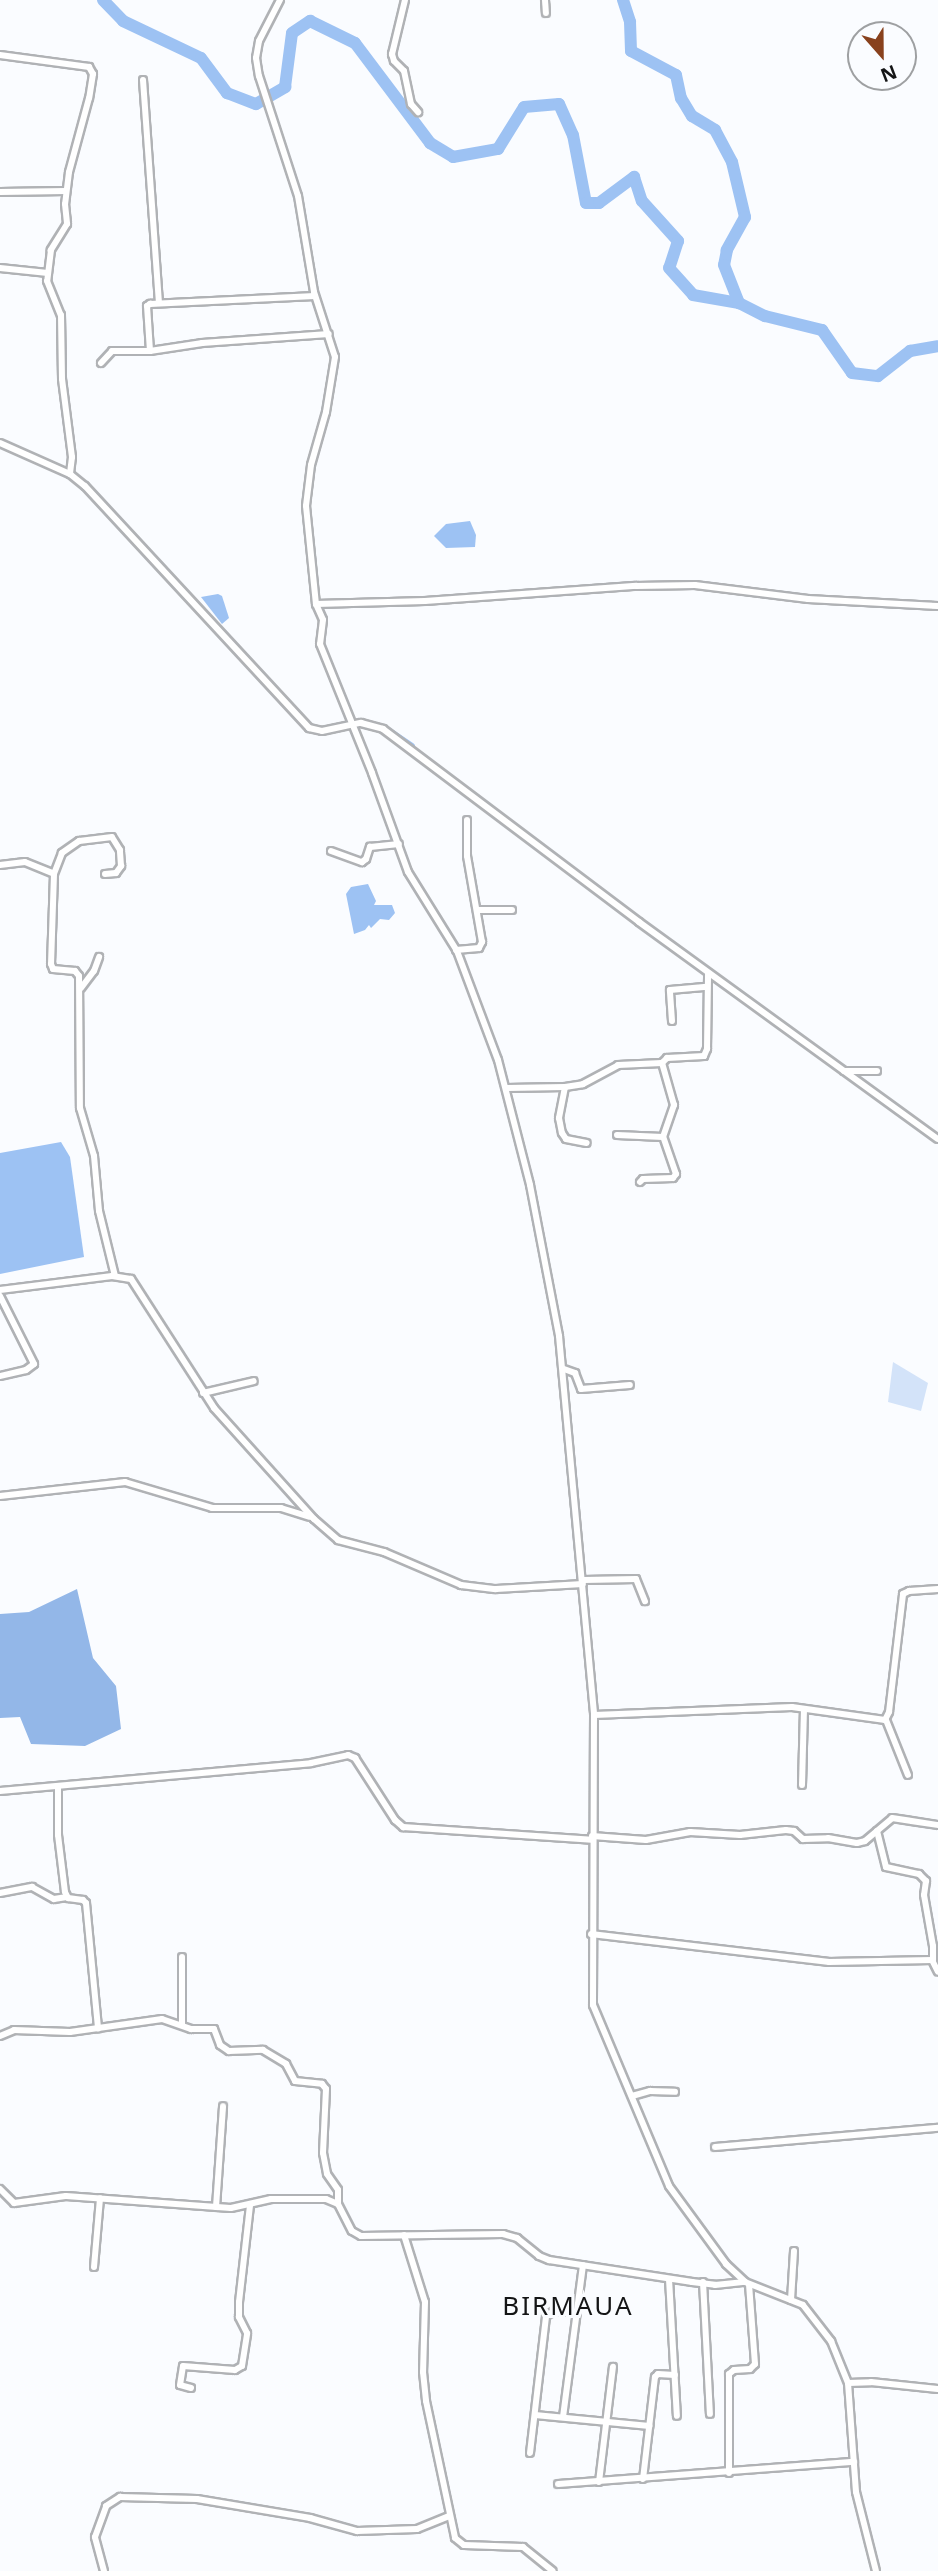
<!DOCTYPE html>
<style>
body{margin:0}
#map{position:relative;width:938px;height:2571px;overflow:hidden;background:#fafcff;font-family:"Noto Sans",sans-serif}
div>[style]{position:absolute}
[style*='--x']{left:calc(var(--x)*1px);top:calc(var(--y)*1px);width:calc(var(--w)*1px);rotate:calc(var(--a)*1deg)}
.green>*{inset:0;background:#d3e3f9}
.forest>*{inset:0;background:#93b7e8}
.water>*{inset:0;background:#9dc2f3}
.canal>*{height:7px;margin:-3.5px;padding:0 3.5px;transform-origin:3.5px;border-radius:3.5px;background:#9dc2f3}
.river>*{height:12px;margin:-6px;padding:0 6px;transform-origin:6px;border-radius:6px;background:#9dc2f3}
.roads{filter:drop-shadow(2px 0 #b0b2b5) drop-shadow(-2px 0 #b0b2b5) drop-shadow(0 2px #b0b2b5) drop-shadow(0 -2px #b0b2b5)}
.minor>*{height:6px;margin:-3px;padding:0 3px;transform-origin:3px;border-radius:3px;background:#fff}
span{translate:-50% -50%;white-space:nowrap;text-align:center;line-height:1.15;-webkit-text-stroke:6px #fafcff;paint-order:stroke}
.quarter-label{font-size:26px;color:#141516;letter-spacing:2px}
.north{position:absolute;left:847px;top:21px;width:70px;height:70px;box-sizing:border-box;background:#fafcff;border:2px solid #9ea0a2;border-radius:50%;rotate:159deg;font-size:19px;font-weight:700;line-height:28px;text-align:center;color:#141516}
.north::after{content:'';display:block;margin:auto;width:24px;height:32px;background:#88411d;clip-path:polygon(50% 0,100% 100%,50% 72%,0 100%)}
</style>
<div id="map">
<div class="green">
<i style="clip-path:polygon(893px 1362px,928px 1383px,921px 1411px,888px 1402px)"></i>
</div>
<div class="forest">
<i style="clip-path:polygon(77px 1589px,93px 1658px,116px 1686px,121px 1729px,85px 1746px,31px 1744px,20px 1717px,0 1718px,0 1614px,29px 1612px)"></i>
</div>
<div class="water">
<i style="clip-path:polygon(470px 521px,476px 535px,475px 547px,446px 548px,434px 536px,446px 524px)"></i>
<i style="clip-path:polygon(218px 594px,222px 596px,229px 618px,222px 624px,201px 597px)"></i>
<i style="clip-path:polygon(368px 884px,376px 901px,374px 905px,392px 905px,395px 913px,389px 920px,380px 919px,371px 928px,369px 925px,365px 930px,354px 934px,346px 894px,351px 887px)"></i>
<i style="clip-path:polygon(61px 1142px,70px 1157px,84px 1257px,0 1274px,0 1153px)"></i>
</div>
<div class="canal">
<i style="--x:386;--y:729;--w:30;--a:34"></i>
</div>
<div class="river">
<i style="--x:103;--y:0;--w:29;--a:46"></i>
<i style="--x:123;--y:21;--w:86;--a:25.4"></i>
<i style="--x:201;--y:58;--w:44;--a:53.4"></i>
<i style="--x:227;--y:93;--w:31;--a:21"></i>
<i style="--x:256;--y:104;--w:34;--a:-30"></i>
<i style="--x:285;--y:87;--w:54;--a:-82.6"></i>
<i style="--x:292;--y:33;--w:22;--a:-34"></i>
<i style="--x:310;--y:21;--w:50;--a:26.1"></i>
<i style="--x:355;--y:43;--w:125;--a:53.1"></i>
<i style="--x:430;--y:143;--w:27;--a:31"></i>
<i style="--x:453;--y:157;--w:46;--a:-10.1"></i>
<i style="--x:498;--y:149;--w:49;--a:-58.2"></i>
<i style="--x:524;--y:107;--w:35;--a:-5"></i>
<i style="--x:559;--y:104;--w:34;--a:66"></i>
<i style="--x:573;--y:135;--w:69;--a:79.2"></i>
<i style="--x:586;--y:203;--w:13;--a:0"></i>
<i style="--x:599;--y:203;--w:44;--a:-36.6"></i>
<i style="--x:634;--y:177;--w:25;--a:72"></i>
<i style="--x:642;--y:201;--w:54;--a:48"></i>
<i style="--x:678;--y:241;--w:28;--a:108"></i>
<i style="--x:669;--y:268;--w:36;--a:48"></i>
<i style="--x:693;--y:295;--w:47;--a:9.9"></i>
<i style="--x:739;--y:303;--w:29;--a:27"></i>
<i style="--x:765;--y:316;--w:59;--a:13.8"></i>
<i style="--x:822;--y:330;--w:52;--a:55.1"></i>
<i style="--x:852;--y:373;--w:26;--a:7"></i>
<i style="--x:878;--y:376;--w:41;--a:-38"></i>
<i style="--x:910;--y:351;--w:28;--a:-10"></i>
<i style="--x:623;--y:0;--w:23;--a:72"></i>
<i style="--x:630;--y:22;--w:29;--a:88"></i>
<i style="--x:631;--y:51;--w:51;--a:28.1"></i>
<i style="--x:676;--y:75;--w:24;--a:78"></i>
<i style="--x:681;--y:98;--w:21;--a:59"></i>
<i style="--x:692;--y:116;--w:27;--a:31"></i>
<i style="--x:715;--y:130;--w:36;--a:62"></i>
<i style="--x:732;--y:162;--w:57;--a:76.7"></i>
<i style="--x:745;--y:217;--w:38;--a:119"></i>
<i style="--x:727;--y:250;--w:15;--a:101"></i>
<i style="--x:724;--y:265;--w:41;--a:68.5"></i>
</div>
<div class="roads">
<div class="minor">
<i style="--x:280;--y:0;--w:46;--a:117.1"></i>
<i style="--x:259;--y:41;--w:17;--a:100"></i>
<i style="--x:256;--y:58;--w:18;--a:81"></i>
<i style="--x:259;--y:76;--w:126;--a:72"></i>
<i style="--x:298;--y:196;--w:97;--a:80.5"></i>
<i style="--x:314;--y:292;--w:68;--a:72.1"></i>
<i style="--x:335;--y:357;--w:56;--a:99.3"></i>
<i style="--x:326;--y:412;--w:55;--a:105.8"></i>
<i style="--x:311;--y:465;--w:41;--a:97"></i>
<i style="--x:306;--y:506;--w:99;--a:84.2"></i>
<i style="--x:316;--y:604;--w:17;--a:66"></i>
<i style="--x:323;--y:620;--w:24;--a:97"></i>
<i style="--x:320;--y:644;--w:139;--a:68"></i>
<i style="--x:372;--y:773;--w:105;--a:70"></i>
<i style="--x:408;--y:872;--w:93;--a:58.2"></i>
<i style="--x:457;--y:951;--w:116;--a:69.4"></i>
<i style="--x:498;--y:1060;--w:129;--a:75.6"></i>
<i style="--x:530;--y:1185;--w:154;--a:79.1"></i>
<i style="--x:559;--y:1336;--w:381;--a:84.7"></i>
<i style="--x:594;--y:1715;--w:290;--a:90.2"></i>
<i style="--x:593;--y:2005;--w:196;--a:67.2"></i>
<i style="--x:669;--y:2186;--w:97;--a:53.8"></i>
<i style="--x:726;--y:2264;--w:26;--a:43"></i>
<i style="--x:745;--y:2282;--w:62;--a:21.6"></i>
<i style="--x:803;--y:2305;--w:46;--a:52.1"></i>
<i style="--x:831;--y:2341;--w:45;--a:68"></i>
<i style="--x:848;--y:2383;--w:109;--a:85.8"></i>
<i style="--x:856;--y:2492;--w:81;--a:75.8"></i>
<i style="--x:405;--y:0;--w:56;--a:103.5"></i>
<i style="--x:392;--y:54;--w:7;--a:74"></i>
<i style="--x:394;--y:61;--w:14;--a:45"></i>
<i style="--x:404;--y:71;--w:34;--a:78"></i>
<i style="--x:411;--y:104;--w:11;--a:49"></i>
<i style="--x:545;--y:0;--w:13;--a:86"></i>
<i style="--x:0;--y:55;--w:90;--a:7.7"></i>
<i style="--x:89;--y:67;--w:8;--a:60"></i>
<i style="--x:93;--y:74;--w:24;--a:99"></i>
<i style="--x:89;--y:98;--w:77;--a:105.1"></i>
<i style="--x:69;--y:172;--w:32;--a:97"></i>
<i style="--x:65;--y:204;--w:20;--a:84"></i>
<i style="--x:67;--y:224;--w:31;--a:122"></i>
<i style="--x:51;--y:250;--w:31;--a:97"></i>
<i style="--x:47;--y:281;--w:37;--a:68"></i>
<i style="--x:61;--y:315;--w:64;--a:89.1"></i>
<i style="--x:62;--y:379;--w:79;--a:82.7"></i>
<i style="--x:72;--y:457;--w:17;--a:97"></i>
<i style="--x:143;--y:80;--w:223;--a:85.9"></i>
<i style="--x:0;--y:192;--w:66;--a:-0.9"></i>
<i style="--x:0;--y:268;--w:48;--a:5.9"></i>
<i style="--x:150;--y:351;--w:45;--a:-93.8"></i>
<i style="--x:147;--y:306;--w:4;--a:-34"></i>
<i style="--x:150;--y:304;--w:165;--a:-2.8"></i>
<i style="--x:101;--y:363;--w:16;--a:-47"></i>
<i style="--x:112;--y:351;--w:38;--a:0"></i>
<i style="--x:150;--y:351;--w:53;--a:-8.7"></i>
<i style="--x:202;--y:343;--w:127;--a:-4.1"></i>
<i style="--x:0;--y:443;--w:77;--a:23.9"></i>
<i style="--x:70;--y:474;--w:19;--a:39"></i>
<i style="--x:85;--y:486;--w:330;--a:47.2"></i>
<i style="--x:309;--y:728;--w:13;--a:13"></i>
<i style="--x:322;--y:731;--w:40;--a:-12"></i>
<i style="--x:361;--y:723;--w:23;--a:15"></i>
<i style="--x:383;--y:729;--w:321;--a:37"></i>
<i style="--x:639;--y:922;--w:369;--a:36"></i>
<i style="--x:316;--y:604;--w:109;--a:-1.6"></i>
<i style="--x:425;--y:601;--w:212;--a:-4.1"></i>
<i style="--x:636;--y:586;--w:59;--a:-1"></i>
<i style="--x:695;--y:585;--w:114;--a:7.1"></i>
<i style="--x:808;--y:599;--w:130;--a:3.1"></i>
<i style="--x:331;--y:851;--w:33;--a:20"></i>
<i style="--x:362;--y:862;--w:5;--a:-37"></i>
<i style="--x:366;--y:859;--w:13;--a:-72"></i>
<i style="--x:370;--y:847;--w:29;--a:-6"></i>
<i style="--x:0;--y:865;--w:25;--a:-7"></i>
<i style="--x:25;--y:862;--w:31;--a:22"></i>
<i style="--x:105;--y:874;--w:11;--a:-5"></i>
<i style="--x:116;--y:873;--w:9;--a:-54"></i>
<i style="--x:121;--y:866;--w:16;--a:-94"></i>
<i style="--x:120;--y:850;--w:15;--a:-122"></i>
<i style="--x:112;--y:837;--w:33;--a:173"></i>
<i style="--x:79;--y:841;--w:21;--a:145"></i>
<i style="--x:62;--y:853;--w:22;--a:111"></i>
<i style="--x:54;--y:874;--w:90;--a:91.9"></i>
<i style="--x:51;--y:964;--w:5;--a:68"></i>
<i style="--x:53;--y:969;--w:22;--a:5"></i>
<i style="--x:75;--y:971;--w:6;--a:51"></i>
<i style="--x:79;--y:976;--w:132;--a:89.6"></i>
<i style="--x:80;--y:1108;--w:50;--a:73.7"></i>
<i style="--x:94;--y:1156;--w:55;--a:84.8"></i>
<i style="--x:99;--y:1211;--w:67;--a:76.2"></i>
<i style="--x:478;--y:910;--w:34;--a:0"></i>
<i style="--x:456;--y:950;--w:23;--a:-5"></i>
<i style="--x:479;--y:948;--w:7;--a:-63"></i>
<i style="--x:482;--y:942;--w:87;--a:-99.9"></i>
<i style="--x:467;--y:856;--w:36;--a:-90"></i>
<i style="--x:81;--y:988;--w:21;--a:-53"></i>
<i style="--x:94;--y:971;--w:15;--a:-70"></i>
<i style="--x:672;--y:1021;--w:31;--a:-94"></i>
<i style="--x:670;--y:990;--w:37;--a:-5"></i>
<i style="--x:844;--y:1071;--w:33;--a:0"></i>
<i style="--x:565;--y:1087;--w:32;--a:101"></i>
<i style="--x:559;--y:1118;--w:15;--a:79"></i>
<i style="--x:562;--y:1133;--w:7;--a:56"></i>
<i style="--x:566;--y:1139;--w:21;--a:11"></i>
<i style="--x:507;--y:1088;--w:58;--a:-1"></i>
<i style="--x:565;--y:1087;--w:18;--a:-9"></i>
<i style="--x:583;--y:1084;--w:40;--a:-28"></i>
<i style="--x:618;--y:1065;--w:44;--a:-2.6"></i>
<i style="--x:662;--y:1063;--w:7;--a:-45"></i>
<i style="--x:667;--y:1058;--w:37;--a:-3"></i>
<i style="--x:704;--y:1056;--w:8;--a:-67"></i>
<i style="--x:707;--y:1049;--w:76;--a:-89.2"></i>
<i style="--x:617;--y:1135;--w:46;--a:2.5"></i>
<i style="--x:640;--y:1182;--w:4;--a:-45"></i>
<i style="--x:643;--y:1179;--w:30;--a:-2"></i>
<i style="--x:673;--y:1178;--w:5;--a:-53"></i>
<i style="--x:676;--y:1174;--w:39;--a:-109"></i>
<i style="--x:663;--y:1137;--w:34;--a:-71"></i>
<i style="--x:674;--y:1105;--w:44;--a:-105.9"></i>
<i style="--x:0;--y:1290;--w:113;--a:-7.1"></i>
<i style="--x:112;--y:1276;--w:19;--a:9"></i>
<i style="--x:131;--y:1279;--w:153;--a:57.2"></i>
<i style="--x:214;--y:1408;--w:149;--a:48"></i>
<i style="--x:314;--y:1519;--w:32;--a:41"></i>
<i style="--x:338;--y:1540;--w:48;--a:14.6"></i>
<i style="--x:384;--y:1552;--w:84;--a:23.2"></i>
<i style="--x:461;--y:1585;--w:35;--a:7"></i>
<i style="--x:496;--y:1589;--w:87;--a:-3.3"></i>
<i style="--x:0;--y:1296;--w:76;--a:63.4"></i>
<i style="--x:34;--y:1364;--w:10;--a:143"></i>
<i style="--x:26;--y:1370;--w:27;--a:167"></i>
<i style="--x:564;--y:1369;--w:12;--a:20"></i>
<i style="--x:575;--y:1373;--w:17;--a:69"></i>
<i style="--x:581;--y:1389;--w:49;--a:-4.7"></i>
<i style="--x:203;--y:1393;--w:52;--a:-13.2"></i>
<i style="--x:0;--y:1496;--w:126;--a:-6.4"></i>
<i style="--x:125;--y:1482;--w:91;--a:16.6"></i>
<i style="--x:212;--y:1508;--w:69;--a:0"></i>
<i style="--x:281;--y:1508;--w:30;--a:17"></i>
<i style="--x:584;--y:1580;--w:52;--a:-1.1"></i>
<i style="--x:636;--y:1579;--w:24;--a:68"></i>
<i style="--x:594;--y:1715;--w:198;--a:-2.3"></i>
<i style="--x:792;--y:1707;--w:94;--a:8"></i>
<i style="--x:885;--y:1720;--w:9;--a:-63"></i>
<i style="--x:889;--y:1712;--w:119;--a:-83.2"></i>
<i style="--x:903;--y:1594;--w:7;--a:-27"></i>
<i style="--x:909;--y:1591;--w:29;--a:-4"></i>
<i style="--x:886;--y:1720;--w:59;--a:68.2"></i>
<i style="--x:802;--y:1785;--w:75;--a:-88.5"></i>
<i style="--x:58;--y:1787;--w:48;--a:90"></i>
<i style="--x:58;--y:1835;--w:57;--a:83"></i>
<i style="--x:65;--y:1892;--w:7;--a:63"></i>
<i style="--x:68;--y:1898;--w:15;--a:8"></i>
<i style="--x:83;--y:1900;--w:4;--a:45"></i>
<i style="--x:86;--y:1903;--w:126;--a:84.5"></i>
<i style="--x:0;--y:1791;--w:312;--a:-5.1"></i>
<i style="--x:311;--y:1763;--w:38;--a:-12"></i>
<i style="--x:348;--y:1755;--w:8;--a:23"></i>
<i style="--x:355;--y:1758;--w:74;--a:57.2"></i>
<i style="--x:395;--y:1820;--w:11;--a:41"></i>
<i style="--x:403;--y:1827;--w:189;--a:3.9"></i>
<i style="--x:877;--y:1831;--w:37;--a:76"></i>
<i style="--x:886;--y:1867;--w:34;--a:12"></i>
<i style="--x:919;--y:1874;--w:10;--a:45"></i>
<i style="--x:926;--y:1881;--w:14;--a:98"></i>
<i style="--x:924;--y:1895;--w:52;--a:80"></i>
<i style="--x:933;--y:1946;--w:14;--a:90"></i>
<i style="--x:592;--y:1836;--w:54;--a:4.2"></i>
<i style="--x:646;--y:1840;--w:45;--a:-10.3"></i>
<i style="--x:690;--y:1832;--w:50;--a:3.4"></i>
<i style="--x:740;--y:1835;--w:46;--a:-6.2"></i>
<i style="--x:786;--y:1830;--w:8;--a:7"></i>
<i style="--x:794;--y:1831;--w:12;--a:42"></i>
<i style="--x:803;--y:1839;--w:25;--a:-2"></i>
<i style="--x:828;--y:1838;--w:29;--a:10"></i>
<i style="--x:857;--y:1843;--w:8;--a:-14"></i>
<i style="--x:865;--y:1841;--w:35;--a:-40"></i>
<i style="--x:892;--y:1818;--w:47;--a:8.7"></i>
<i style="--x:0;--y:1893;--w:33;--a:-11"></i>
<i style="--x:32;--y:1887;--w:25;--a:29"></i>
<i style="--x:54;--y:1899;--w:13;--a:-9"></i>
<i style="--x:591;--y:1934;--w:240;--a:6.7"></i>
<i style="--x:829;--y:1962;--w:103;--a:-1.1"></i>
<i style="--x:932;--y:1960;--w:13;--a:63"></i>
<i style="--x:182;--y:2025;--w:68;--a:-90"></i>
<i style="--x:0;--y:2036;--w:15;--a:-23"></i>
<i style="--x:14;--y:2030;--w:56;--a:2"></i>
<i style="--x:70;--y:2032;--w:93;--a:-8"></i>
<i style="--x:162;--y:2019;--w:31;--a:19"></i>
<i style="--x:191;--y:2029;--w:23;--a:0"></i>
<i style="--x:214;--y:2029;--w:17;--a:69"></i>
<i style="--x:220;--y:2045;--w:11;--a:34"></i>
<i style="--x:229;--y:2051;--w:34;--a:-2"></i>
<i style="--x:263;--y:2050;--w:27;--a:31"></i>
<i style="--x:286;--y:2064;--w:19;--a:62"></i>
<i style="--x:295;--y:2081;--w:27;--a:6"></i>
<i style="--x:322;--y:2084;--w:6;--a:51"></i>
<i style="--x:326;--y:2089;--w:64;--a:92.7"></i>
<i style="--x:323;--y:2153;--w:21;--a:79"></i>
<i style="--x:327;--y:2174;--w:19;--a:55"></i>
<i style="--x:338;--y:2190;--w:14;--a:90"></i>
<i style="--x:632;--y:2096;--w:19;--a:-16"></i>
<i style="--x:650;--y:2091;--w:25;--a:2"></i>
<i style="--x:715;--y:2147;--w:224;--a:-4.9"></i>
<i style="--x:0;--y:2189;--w:20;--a:45"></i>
<i style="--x:14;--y:2203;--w:52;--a:-7.7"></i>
<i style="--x:66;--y:2196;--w:165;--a:4.2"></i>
<i style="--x:231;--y:2208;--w:41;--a:-12.7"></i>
<i style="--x:271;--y:2199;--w:55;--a:0"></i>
<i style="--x:326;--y:2199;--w:13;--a:23"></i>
<i style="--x:338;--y:2204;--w:30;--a:63"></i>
<i style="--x:352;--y:2231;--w:10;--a:29"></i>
<i style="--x:361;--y:2236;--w:142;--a:-0.8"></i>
<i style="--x:503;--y:2234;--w:15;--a:16"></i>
<i style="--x:517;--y:2238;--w:28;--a:39"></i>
<i style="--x:539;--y:2256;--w:11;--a:22"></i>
<i style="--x:549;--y:2260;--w:145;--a:8.7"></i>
<i style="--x:692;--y:2282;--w:23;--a:7"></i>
<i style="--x:715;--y:2285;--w:30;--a:-6"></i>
<i style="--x:216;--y:2207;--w:101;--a:-86"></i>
<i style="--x:404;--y:2235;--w:70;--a:72.6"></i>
<i style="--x:425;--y:2302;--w:70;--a:91.6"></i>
<i style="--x:423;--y:2372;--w:29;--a:84"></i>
<i style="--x:426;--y:2401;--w:140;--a:78"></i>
<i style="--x:455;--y:2538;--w:11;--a:38"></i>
<i style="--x:464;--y:2545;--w:59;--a:1.9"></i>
<i style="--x:523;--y:2547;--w:38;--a:39"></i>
<i style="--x:94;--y:2267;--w:69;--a:-85"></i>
<i style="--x:669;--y:2279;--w:137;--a:86.7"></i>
<i style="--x:703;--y:2282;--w:132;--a:87"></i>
<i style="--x:791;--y:2300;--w:49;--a:-86.5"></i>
<i style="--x:848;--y:2383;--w:23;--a:-2"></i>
<i style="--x:871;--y:2382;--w:67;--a:6"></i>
<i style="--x:191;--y:2388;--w:11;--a:-165"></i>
<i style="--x:180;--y:2385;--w:19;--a:-81"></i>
<i style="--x:183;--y:2366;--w:52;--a:4.4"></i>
<i style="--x:235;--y:2370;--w:8;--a:-30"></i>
<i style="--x:242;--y:2366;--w:33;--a:-81"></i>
<i style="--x:247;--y:2333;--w:18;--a:-117"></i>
<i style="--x:239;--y:2317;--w:15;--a:-90"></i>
<i style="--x:239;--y:2302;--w:98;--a:-83.5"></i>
<i style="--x:535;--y:2415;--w:115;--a:5.5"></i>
<i style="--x:563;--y:2417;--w:153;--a:-82.5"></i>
<i style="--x:530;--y:2453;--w:138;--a:-83.3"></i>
<i style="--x:546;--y:2316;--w:9;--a:-32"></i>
<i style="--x:554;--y:2311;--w:23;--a:2"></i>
<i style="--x:729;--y:2473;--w:99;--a:-90"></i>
<i style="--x:729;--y:2374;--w:6;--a:-39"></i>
<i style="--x:734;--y:2370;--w:16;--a:-4"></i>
<i style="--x:750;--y:2369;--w:7;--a:-45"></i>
<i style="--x:755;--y:2364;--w:80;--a:-94.3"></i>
<i style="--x:643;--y:2479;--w:103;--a:-83.3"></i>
<i style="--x:655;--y:2377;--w:4;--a:-45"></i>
<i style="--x:658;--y:2374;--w:17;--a:3"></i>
<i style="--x:599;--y:2482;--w:116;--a:-83.1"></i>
<i style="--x:558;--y:2484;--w:297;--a:-4.3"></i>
<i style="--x:104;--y:2571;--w:35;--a:-105"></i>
<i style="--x:95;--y:2537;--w:33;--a:-70"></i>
<i style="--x:106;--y:2506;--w:17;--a:-33"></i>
<i style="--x:120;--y:2497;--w:77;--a:1.5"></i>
<i style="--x:197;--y:2499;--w:115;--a:9.5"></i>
<i style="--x:310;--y:2518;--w:49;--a:15.5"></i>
<i style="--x:357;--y:2531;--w:60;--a:-1.9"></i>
<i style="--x:417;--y:2529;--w:35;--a:-22"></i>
</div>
</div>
<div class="quarter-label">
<span style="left:568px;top:2306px">BIRMAUA</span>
</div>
<div class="north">N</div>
</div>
